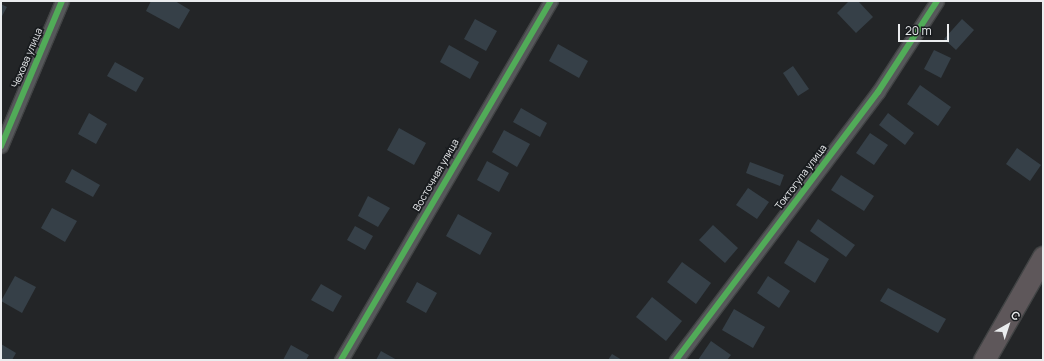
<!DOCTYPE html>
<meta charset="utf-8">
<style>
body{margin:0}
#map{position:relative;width:1044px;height:361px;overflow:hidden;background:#232527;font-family:Manrope,sans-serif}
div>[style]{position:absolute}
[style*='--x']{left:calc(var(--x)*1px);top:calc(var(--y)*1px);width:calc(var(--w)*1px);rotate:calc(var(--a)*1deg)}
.building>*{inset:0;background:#364048}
.roads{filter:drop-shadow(1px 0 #414344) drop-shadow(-1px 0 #414344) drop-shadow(0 1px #414344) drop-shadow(0 -1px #414344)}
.minor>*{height:13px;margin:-6.5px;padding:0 6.5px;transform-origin:6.5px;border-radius:6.5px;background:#56585a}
.primary>*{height:21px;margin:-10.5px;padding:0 10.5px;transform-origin:10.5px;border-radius:10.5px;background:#5e575a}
.cycleway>*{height:6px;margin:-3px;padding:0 3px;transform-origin:3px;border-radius:3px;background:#51ab58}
span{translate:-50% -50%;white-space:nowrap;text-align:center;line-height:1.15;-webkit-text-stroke:3.5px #191c1f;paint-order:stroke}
.street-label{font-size:10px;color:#eaecee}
.frame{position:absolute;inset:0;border:2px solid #eaecee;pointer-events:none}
.north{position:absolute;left:988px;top:305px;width:40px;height:40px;-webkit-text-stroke:3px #191c1f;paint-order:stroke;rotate:39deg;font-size:11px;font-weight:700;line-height:16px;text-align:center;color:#eaecee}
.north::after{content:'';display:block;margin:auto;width:14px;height:18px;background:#eaecee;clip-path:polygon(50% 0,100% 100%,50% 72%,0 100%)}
.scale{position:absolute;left:898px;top:24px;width:51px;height:18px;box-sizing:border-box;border:2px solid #eaecee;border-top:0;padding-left:5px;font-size:12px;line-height:14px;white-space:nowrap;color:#eaecee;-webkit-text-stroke:3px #191c1f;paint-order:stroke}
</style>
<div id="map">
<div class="building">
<i style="clip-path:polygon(151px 1px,175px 1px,190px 10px,179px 29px,146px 11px)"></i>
<i style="clip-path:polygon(849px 1px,858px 1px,873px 17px,856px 33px,837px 13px)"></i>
<i style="clip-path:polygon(1px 4px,7px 7px,1px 18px)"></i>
<i style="clip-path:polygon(475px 19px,497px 31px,486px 51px,464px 39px)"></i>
<i style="clip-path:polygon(962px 19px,974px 30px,956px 50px,944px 39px)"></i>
<i style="clip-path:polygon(558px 44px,588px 61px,579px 78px,549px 61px)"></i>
<i style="clip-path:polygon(449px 45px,479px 62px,470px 79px,440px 62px)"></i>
<i style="clip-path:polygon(934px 50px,951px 58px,941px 78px,924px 69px)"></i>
<i style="clip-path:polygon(115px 62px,144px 78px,136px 92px,107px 76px)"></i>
<i style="clip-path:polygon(793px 66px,809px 89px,798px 96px,783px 73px)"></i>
<i style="clip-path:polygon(920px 85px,951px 107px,938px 126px,907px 104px)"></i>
<i style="clip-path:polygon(521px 108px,547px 123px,540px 137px,513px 122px)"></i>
<i style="clip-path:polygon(89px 113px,107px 124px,96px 144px,78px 134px)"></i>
<i style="clip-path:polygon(888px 113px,914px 133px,905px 145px,879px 125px)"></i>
<i style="clip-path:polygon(399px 128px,426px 143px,414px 165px,387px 150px)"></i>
<i style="clip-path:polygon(504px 130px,530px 144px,517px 167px,492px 152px)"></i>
<i style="clip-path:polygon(870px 133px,888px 145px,874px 165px,856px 153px)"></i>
<i style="clip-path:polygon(1017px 148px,1041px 165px,1030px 181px,1006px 164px)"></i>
<i style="clip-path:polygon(487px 161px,509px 173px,499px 192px,477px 180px)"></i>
<i style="clip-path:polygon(750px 162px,784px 175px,780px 186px,746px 173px)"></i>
<i style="clip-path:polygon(72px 169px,100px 185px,93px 197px,65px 182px)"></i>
<i style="clip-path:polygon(841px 175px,874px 196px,864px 211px,831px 190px)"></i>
<i style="clip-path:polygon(748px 188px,769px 202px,757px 219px,736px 205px)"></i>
<i style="clip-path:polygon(368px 196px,390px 208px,378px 227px,358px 216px)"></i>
<i style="clip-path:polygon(52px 208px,77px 221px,65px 242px,41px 228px)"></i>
<i style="clip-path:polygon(458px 214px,492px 233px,480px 255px,446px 236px)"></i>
<i style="clip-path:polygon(818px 219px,855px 245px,846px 257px,810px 231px)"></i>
<i style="clip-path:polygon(713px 225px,738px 248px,725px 263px,699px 240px)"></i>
<i style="clip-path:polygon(355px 226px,373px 236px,365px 250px,347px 240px)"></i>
<i style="clip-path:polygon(798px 240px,829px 259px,815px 283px,784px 263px)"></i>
<i style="clip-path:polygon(682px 262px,711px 283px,696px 304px,667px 282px)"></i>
<i style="clip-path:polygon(15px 276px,36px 287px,22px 313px,1px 301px)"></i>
<i style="clip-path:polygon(768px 276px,790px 291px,779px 308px,757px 293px)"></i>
<i style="clip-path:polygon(417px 282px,437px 293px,426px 313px,406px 302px)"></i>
<i style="clip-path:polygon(321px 284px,342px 296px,333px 312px,311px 300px)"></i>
<i style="clip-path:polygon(888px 288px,946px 319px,938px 333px,880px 301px)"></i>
<i style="clip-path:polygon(652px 297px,682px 321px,666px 341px,636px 317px)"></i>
<i style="clip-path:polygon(734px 309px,765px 327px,753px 348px,722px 330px)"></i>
<i style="clip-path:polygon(711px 341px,731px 355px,727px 360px,698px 360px)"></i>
<i style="clip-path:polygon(1px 344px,16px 353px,12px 360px,1px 360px)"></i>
<i style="clip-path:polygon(291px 345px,309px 355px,306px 360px,283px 360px)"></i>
<i style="clip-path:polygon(381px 351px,397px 360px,376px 360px)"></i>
<i style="clip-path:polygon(612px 354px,622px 360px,608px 360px)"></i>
</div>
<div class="roads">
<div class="minor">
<i style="--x:1;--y:146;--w:157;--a:-67.2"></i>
<i style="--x:341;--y:360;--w:416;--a:-59.7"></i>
<i style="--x:676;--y:360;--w:336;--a:-53"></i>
<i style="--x:878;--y:92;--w:108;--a:-57"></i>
</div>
<div class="primary">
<i style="--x:984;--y:360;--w:119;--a:-60.2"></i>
</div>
</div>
<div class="cycleway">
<i style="--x:1;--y:146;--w:157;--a:-67.2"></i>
<i style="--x:341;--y:360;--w:416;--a:-59.7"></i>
<i style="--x:676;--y:360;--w:336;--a:-53"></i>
<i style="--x:878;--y:92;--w:108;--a:-57"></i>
</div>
<div class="street-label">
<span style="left:27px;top:58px;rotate:-67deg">Чехова улица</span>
<span style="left:436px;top:175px;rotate:-60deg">Восточная улица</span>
<span style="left:801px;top:177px;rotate:-53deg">Токтогула улица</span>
</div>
<div class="frame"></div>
<div class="north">С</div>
<div class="scale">20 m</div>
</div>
